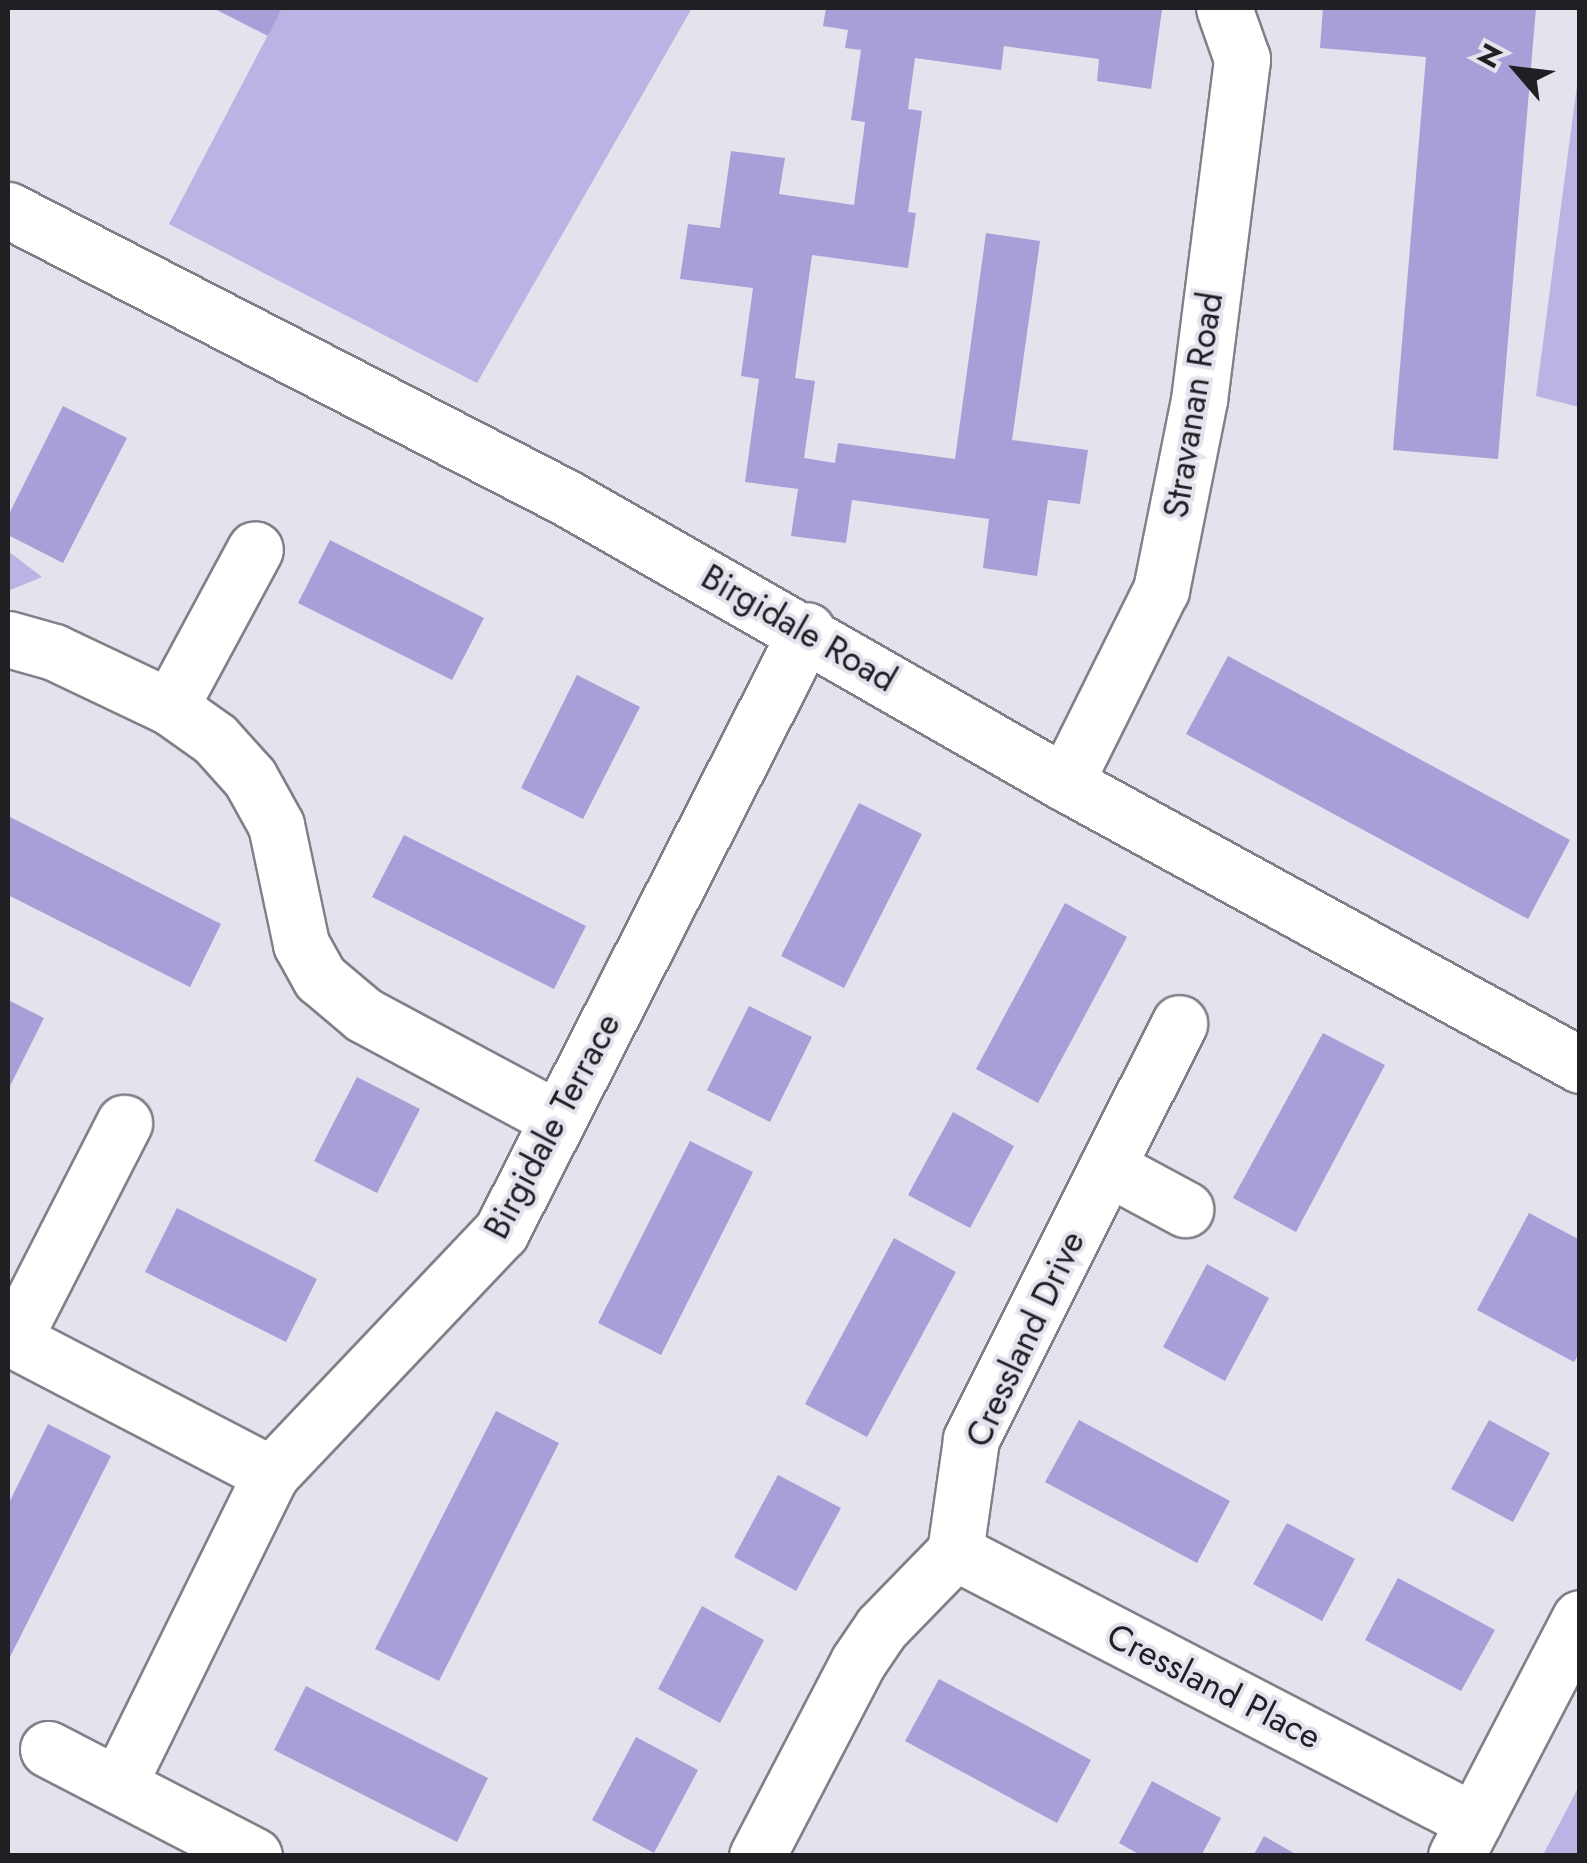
<!DOCTYPE html>
<style>
body{margin:0}
#map{position:relative;width:1587px;height:1863px;overflow:hidden;background:#e4e3ed;font-family:Jost,sans-serif}
div>[style]{position:absolute}
[style*='--x']{left:calc(var(--x)*1px);top:calc(var(--y)*1px);width:calc(var(--w)*1px);rotate:calc(var(--a)*1deg)}
.green>*{inset:0;background:#bbb3e3}
.building>*{inset:0;background:#a89ed8}
.roads{filter:drop-shadow(2px 0 #818089) drop-shadow(-2px 0 #818089) drop-shadow(0 2px #818089) drop-shadow(0 -2px #818089)}
.minor>*{height:55px;margin:-27.5px;padding:0 27.5px;transform-origin:27.5px;border-radius:27.5px;background:#fff}
span{translate:-50% -50%;white-space:nowrap;text-align:center;line-height:1.15;-webkit-text-stroke:8px #e4e3ed;paint-order:stroke}
.street-label{font-size:35px;color:#201f23}
.frame{position:absolute;inset:0;border:10px solid #201f23;pointer-events:none}
.north{position:absolute;left:1467px;top:20px;width:100px;height:100px;-webkit-text-stroke:8px #e4e3ed;paint-order:stroke;rotate:298deg;font-size:28px;font-weight:700;line-height:40px;text-align:center;color:#201f23}
.north::after{content:'';display:block;margin:auto;width:35px;height:45px;background:#201f23;clip-path:polygon(50% 0,100% 100%,50% 72%,0 100%)}
</style>
<div id="map">
<div class="green">
<i style="clip-path:polygon(282px 8px,692px 8px,477px 383px,169px 224px)"></i>
<i style="clip-path:polygon(1579px 70px,1579px 407px,1536px 396px)"></i>
<i style="clip-path:polygon(8px 551px,42px 577px,8px 591px)"></i>
<i style="clip-path:polygon(1579px 1786px,1579px 1855px,1543px 1855px)"></i>
</div>
<div class="building">
<i style="clip-path:polygon(213px 8px,282px 8px,268px 36px)"></i>
<i style="clip-path:polygon(826px 8px,1162px 10px,1151px 89px,1097px 81px,1099px 59px,1004px 46px,1001px 70px,915px 58px,908px 109px,922px 111px,908px 212px,916px 213px,908px 268px,812px 255px,795px 378px,815px 381px,804px 458px,835px 463px,838px 443px,955px 459px,986px 233px,1040px 241px,1012px 440px,1088px 450px,1080px 504px,1048px 500px,1037px 576px,983px 568px,989px 519px,852px 500px,846px 543px,791px 536px,798px 489px,745px 482px,759px 379px,741px 376px,753px 288px,680px 279px,688px 224px,720px 228px,731px 151px,785px 158px,779px 194px,854px 205px,865px 122px,851px 120px,861px 50px,845px 48px,848px 30px,823px 26px)"></i>
<i style="clip-path:polygon(1323px 8px,1536px 8px,1498px 459px,1393px 450px,1426px 57px,1320px 48px)"></i>
<i style="clip-path:polygon(63px 406px,127px 438px,63px 563px,8px 535px,8px 516px)"></i>
<i style="clip-path:polygon(330px 540px,484px 618px,452px 680px,298px 603px)"></i>
<i style="clip-path:polygon(1228px 656px,1570px 840px,1528px 919px,1186px 734px)"></i>
<i style="clip-path:polygon(577px 675px,640px 707px,583px 819px,521px 788px)"></i>
<i style="clip-path:polygon(859px 803px,922px 834px,844px 988px,781px 956px)"></i>
<i style="clip-path:polygon(8px 816px,221px 924px,190px 987px,8px 895px)"></i>
<i style="clip-path:polygon(404px 835px,586px 926px,554px 989px,372px 897px)"></i>
<i style="clip-path:polygon(1065px 903px,1127px 937px,1038px 1103px,976px 1069px)"></i>
<i style="clip-path:polygon(8px 1000px,44px 1018px,8px 1090px)"></i>
<i style="clip-path:polygon(749px 1006px,812px 1037px,770px 1122px,707px 1090px)"></i>
<i style="clip-path:polygon(1323px 1033px,1385px 1065px,1296px 1232px,1233px 1198px)"></i>
<i style="clip-path:polygon(357px 1077px,420px 1109px,377px 1193px,314px 1161px)"></i>
<i style="clip-path:polygon(953px 1112px,1014px 1146px,970px 1228px,908px 1195px)"></i>
<i style="clip-path:polygon(690px 1141px,753px 1172px,661px 1355px,598px 1323px)"></i>
<i style="clip-path:polygon(177px 1208px,317px 1279px,286px 1342px,145px 1272px)"></i>
<i style="clip-path:polygon(1529px 1213px,1580px 1240px,1580px 1352px,1574px 1362px,1477px 1310px)"></i>
<i style="clip-path:polygon(894px 1238px,956px 1272px,867px 1437px,805px 1404px)"></i>
<i style="clip-path:polygon(1207px 1264px,1269px 1298px,1225px 1381px,1163px 1347px)"></i>
<i style="clip-path:polygon(496px 1411px,559px 1443px,439px 1681px,375px 1649px)"></i>
<i style="clip-path:polygon(1079px 1420px,1230px 1501px,1197px 1563px,1045px 1482px)"></i>
<i style="clip-path:polygon(1489px 1420px,1550px 1453px,1513px 1522px,1451px 1489px)"></i>
<i style="clip-path:polygon(48px 1424px,111px 1456px,8px 1661px,8px 1505px)"></i>
<i style="clip-path:polygon(778px 1475px,841px 1508px,796px 1591px,734px 1557px)"></i>
<i style="clip-path:polygon(1287px 1523px,1355px 1559px,1322px 1621px,1253px 1584px)"></i>
<i style="clip-path:polygon(1398px 1578px,1495px 1630px,1461px 1691px,1365px 1640px)"></i>
<i style="clip-path:polygon(702px 1606px,764px 1640px,720px 1723px,658px 1689px)"></i>
<i style="clip-path:polygon(939px 1679px,1091px 1760px,1057px 1823px,905px 1741px)"></i>
<i style="clip-path:polygon(306px 1686px,488px 1778px,457px 1842px,274px 1750px)"></i>
<i style="clip-path:polygon(636px 1737px,698px 1770px,654px 1853px,592px 1820px)"></i>
<i style="clip-path:polygon(1152px 1781px,1221px 1818px,1201px 1856px,1142px 1856px,1119px 1843px)"></i>
<i style="clip-path:polygon(1264px 1836px,1299px 1856px,1253px 1856px)"></i>
</div>
<div class="roads">
<div class="minor">
<i style="--x:8;--y:210;--w:627;--a:27.26"></i>
<i style="--x:565;--y:497;--w:576;--a:29.77"></i>
<i style="--x:1065;--y:783;--w:587;--a:28.7"></i>
<i style="--x:8;--y:639;--w:48;--a:15.8"></i>
<i style="--x:54;--y:652;--w:128;--a:25.4"></i>
<i style="--x:170;--y:707;--w:55;--a:35.4"></i>
<i style="--x:215;--y:739;--w:52;--a:48.1"></i>
<i style="--x:250;--y:778;--w:54;--a:61"></i>
<i style="--x:276;--y:825;--w:122;--a:78.1"></i>
<i style="--x:301;--y:944;--w:39;--a:61"></i>
<i style="--x:320;--y:978;--w:57;--a:40.1"></i>
<i style="--x:364;--y:1015;--w:220;--a:28.2"></i>
<i style="--x:170;--y:707;--w:179;--a:-61.7"></i>
<i style="--x:1065;--y:783;--w:216;--a:-63.6"></i>
<i style="--x:1161;--y:590;--w:194;--a:-78.7"></i>
<i style="--x:1199;--y:400;--w:344;--a:-82.8"></i>
<i style="--x:1242;--y:59;--w:54;--a:-109.4"></i>
<i style="--x:1107;--y:1167;--w:89;--a:28.3"></i>
<i style="--x:8;--y:1337;--w:297;--a:27.5"></i>
<i style="--x:13;--y:1340;--w:244;--a:-62.9"></i>
<i style="--x:955;--y:1552;--w:585;--a:27.4"></i>
<i style="--x:48;--y:1749;--w:232;--a:27.4"></i>
<i style="--x:118;--y:1785;--w:347;--a:-63.8"></i>
<i style="--x:271;--y:1474;--w:334;--a:-46.5"></i>
<i style="--x:501;--y:1232;--w:675;--a:-63.06"></i>
<i style="--x:757;--y:1856;--w:219;--a:-62.5"></i>
<i style="--x:858;--y:1662;--w:41;--a:-55.9"></i>
<i style="--x:881;--y:1628;--w:106;--a:-45.8"></i>
<i style="--x:955;--y:1552;--w:114;--a:-81.9"></i>
<i style="--x:971;--y:1439;--w:465;--a:-63.4"></i>
<i style="--x:1456;--y:1856;--w:268;--a:-62.5"></i>
</div>
</div>
<div class="street-label">
<span style="left:1193px;top:405px;rotate:-81deg">Stravanan Road</span>
<span style="left:799px;top:628px;rotate:30deg">Birgidale Road</span>
<span style="left:552px;top:1126px;rotate:-62deg">Birgidale Terrace</span>
<span style="left:1025px;top:1339px;rotate:-65deg">Cressland Drive</span>
<span style="left:1214px;top:1686px;rotate:27deg">Cressland Place</span>
</div>
<div class="frame"></div>
<div class="north">N</div>
</div>
